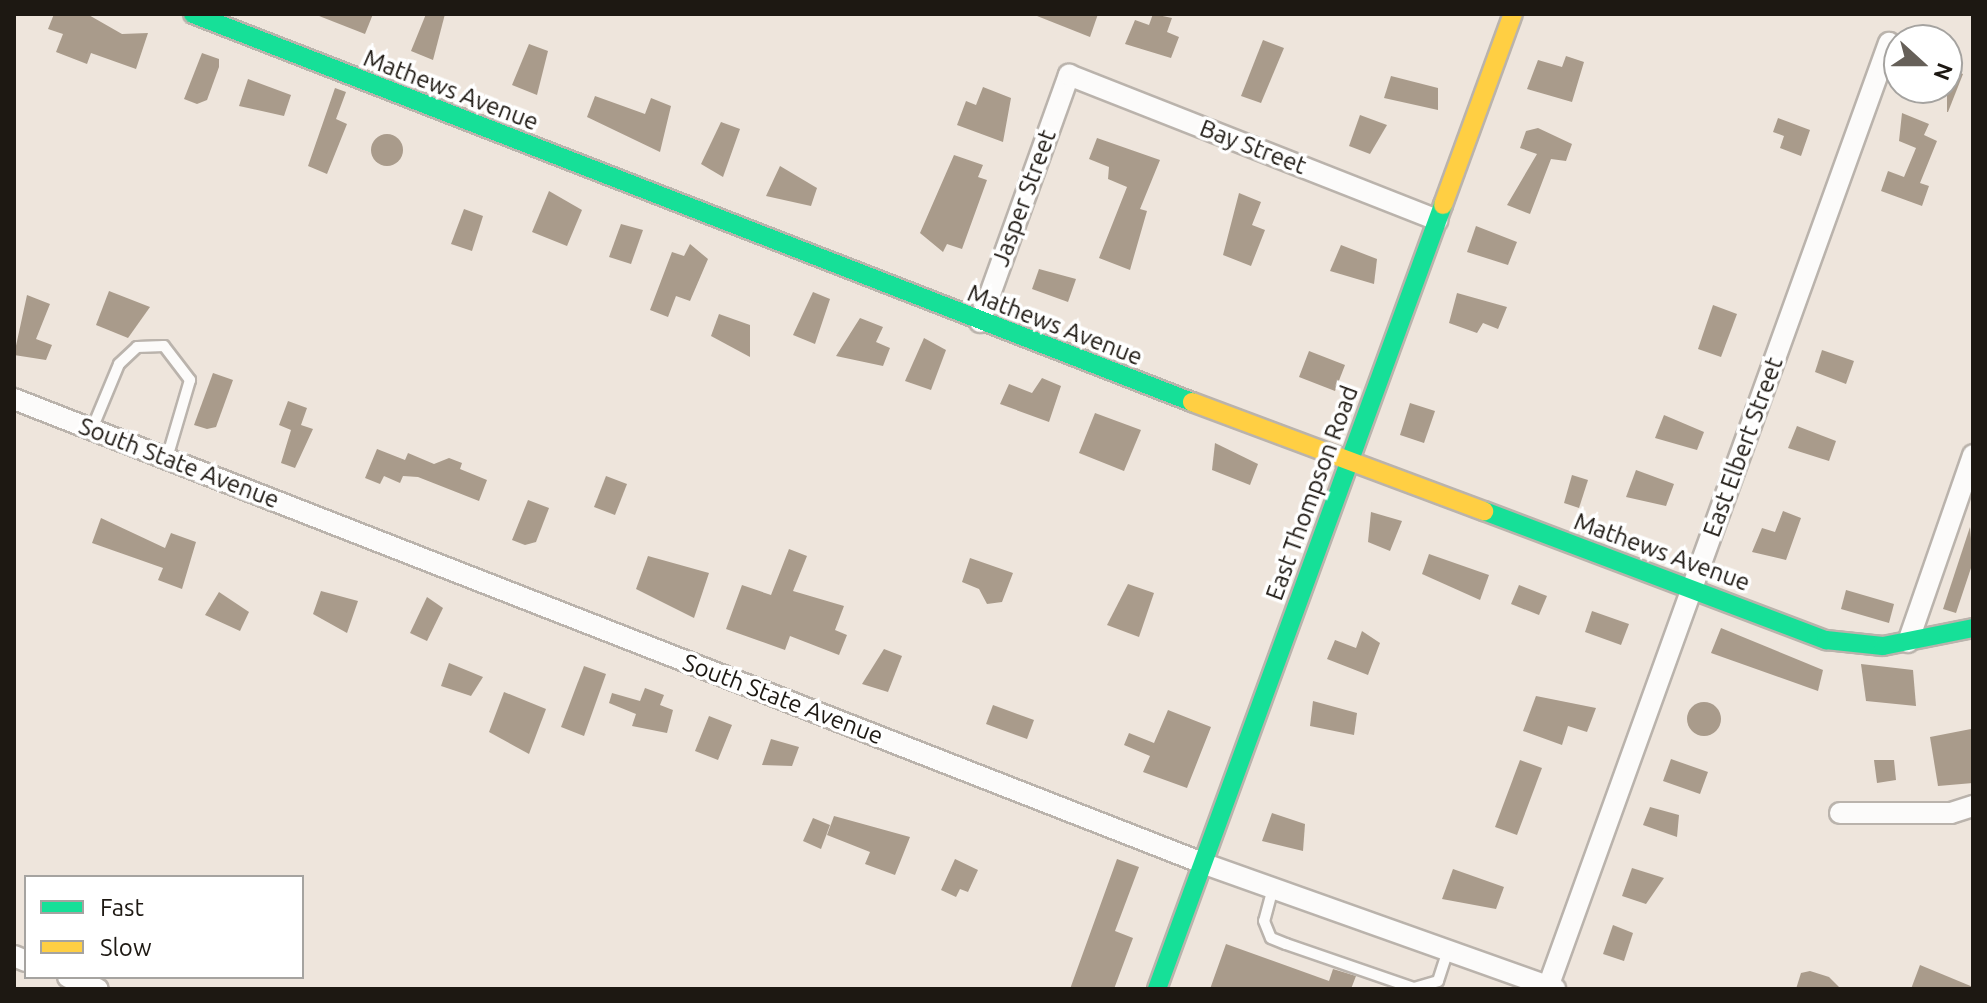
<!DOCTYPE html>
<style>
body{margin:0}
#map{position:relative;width:1987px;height:1003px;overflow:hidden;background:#eee5dc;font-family:Ubuntu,sans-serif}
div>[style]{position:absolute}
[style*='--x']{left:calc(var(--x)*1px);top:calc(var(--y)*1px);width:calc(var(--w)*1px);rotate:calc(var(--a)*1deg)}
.building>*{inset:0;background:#a99b8b}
.round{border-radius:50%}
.roads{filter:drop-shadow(2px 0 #bab3ac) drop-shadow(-2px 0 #bab3ac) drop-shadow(0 2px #bab3ac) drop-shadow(0 -2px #bab3ac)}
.lane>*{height:10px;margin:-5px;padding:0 5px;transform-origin:5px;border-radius:5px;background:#fcfbfa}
.street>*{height:20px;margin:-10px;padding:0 10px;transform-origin:10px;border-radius:10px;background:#fcfbfa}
.fast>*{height:18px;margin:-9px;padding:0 9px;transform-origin:9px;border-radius:9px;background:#16e098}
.slow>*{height:18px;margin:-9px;padding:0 9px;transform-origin:9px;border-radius:9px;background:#ffcf43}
span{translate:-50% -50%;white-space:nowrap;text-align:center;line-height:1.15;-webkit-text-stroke:7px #fff;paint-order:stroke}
.street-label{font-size:24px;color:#1d1812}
.frame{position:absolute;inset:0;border:16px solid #1d1812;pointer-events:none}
.legend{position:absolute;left:24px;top:875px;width:280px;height:104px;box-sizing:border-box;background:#fff;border:2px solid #a5a3a0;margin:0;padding:10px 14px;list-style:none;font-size:24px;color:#1d1812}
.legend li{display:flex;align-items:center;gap:16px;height:40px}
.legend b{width:40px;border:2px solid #a5a3a0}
.north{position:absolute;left:1883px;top:24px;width:80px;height:80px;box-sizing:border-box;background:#fff;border:2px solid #a5a3a0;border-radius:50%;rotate:111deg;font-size:22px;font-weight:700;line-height:32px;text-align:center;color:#1d1812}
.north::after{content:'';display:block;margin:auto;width:28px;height:36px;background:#666059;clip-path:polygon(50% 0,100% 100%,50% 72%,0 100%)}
</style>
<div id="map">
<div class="building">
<i style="clip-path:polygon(54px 14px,87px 14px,122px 34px,148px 33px,136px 69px,91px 53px,87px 64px,56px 52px,63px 34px,48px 29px)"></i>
<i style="clip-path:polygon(314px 14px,373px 14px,365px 34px)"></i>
<i style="clip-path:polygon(426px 14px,445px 14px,433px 60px,411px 51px)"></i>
<i style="clip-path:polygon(1032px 14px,1098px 14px,1090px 37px)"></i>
<i style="clip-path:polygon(1153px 14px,1172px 18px,1167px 32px,1179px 37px,1171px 58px,1125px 44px,1135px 20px,1149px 25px)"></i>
<i style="clip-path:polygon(1263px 40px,1284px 48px,1261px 103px,1241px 96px)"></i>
<i style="clip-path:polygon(529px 44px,548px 51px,537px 95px,512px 85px)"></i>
<i style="clip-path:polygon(202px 53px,219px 59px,219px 67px,207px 100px,197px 104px,184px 99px)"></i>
<i style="clip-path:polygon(1566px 56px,1584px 62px,1572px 102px,1527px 89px,1538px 60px,1562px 67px)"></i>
<i style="clip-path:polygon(1947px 68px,1963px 74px,1948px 112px,1947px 112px)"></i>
<i style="clip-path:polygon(1391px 76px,1438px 88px,1438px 110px,1384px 98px)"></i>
<i style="clip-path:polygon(248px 79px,291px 95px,284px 116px,239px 106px)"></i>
<i style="clip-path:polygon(983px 87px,1011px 98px,1003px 142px,957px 125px,966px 101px,976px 105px)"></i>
<i style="clip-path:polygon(335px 88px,346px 92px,336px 119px,347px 124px,327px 174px,308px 166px)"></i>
<i style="clip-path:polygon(595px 96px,645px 114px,651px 98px,671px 106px,660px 152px,587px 117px)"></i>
<i style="clip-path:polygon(1902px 113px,1929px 124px,1924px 135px,1937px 141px,1920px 183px,1929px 186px,1922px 206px,1881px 191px,1888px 171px,1904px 177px,1916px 148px,1899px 141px)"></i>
<i style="clip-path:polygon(1360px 115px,1387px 125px,1370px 154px,1349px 146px)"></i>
<i style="clip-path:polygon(1778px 118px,1810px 130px,1801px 156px,1780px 148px,1784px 136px,1773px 132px)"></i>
<i style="clip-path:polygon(721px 122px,740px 129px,723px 177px,701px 164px)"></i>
<i style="clip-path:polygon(1538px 128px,1572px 144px,1566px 161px,1551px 159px,1530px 214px,1507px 205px,1537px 154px,1520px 148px,1526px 131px)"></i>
<i class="round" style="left:371px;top:134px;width:32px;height:32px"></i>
<i style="clip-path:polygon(1097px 138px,1160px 160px,1140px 209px,1147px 211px,1130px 270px,1099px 258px,1127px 187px,1108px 179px,1109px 167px,1089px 159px)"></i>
<i style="clip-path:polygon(954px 155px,983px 165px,978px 177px,987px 180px,962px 249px,947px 244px,943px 252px,920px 233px)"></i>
<i style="clip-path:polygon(780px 166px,817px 188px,811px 206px,766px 196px)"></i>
<i style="clip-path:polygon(549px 191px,582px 210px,567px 246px,532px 232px)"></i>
<i style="clip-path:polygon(1239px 193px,1261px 202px,1252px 225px,1265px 230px,1251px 266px,1223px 255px)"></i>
<i style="clip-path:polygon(464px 209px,483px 216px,472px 251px,451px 244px)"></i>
<i style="clip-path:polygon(621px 224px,643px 230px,631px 264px,609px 257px)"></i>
<i style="clip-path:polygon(1476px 226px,1517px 242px,1508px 265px,1467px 252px)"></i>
<i style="clip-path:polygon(690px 244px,708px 259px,690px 301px,676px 296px,668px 317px,650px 310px,672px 252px,684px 256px)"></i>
<i style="clip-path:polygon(1341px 245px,1377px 259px,1374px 284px,1330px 271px)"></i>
<i style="clip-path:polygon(1039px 269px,1076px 279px,1068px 302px,1032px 289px)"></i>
<i style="clip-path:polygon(109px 291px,150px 307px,128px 338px,96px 325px)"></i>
<i style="clip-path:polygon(813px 292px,830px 299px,815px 344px,793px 335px)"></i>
<i style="clip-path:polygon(1457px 293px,1507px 307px,1498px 329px,1483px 323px,1477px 333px,1449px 323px)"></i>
<i style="clip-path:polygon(27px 295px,50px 304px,36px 339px,52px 345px,46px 360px,14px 355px)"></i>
<i style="clip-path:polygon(1713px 305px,1737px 314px,1721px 357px,1698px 349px)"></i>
<i style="clip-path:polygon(719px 314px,750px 325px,750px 357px,711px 336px)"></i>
<i style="clip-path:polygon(860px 318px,883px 327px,876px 342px,890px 348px,883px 366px,836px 356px)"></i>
<i style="clip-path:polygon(924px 338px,946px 350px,931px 390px,905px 381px)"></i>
<i style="clip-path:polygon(1822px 350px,1854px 361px,1846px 384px,1815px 372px)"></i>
<i style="clip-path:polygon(1309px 351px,1345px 365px,1335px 391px,1299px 377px)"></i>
<i style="clip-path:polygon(213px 373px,233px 380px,216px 427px,207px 429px,194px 425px)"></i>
<i style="clip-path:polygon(1042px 378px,1061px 386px,1049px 422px,1000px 404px,1009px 384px,1032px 393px)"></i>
<i style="clip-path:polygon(288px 401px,307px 408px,301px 425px,313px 429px,295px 468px,281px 463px,291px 430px,279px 425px)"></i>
<i style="clip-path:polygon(1410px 403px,1435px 411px,1424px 443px,1400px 435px)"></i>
<i style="clip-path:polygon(1095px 413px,1141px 430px,1124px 471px,1079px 453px)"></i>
<i style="clip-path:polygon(1664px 415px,1704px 432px,1697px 450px,1655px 438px)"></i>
<i style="clip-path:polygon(1797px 426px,1836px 441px,1829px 461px,1788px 448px)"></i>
<i style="clip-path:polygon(1215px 443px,1258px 464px,1250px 485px,1212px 470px)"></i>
<i style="clip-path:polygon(377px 449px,405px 460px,408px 453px,434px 464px,449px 458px,462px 463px,460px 469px,487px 480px,479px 501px,418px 477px,403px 476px,400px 483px,384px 476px,380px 484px,365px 478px)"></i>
<i style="clip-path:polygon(1636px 470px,1674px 484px,1666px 506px,1626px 497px)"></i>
<i style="clip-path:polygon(1572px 475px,1588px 480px,1579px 508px,1564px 503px)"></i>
<i style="clip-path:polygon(606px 476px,627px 484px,615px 515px,594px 507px)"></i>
<i style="clip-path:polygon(528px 500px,549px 508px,536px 542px,525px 545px,512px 540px)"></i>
<i style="clip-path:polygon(1783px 511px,1801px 518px,1786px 560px,1752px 552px,1762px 528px,1775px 532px)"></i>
<i style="clip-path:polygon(1371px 512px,1402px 521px,1390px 551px,1368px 542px)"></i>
<i style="clip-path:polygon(101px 518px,165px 548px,171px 533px,196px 542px,182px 589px,158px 580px,163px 568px,92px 543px)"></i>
<i style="clip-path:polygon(1970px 527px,1973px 562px,1956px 613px,1943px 609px)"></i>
<i style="clip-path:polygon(789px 549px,807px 556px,793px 591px,844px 606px,835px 630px,847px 635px,839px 655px,790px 636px,785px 650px,726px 629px,742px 585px,771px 595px)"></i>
<i style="clip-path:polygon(1429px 554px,1489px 575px,1480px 600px,1422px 574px)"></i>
<i style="clip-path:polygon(648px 556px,709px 573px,694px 618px,636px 589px)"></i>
<i style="clip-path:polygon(970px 558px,1013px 573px,1002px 602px,987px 604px,979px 589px,962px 582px)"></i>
<i style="clip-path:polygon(1128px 584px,1154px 593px,1139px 637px,1107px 625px)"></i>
<i style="clip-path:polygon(1519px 585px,1547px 596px,1539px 615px,1511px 604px)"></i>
<i style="clip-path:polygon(1846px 590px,1894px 604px,1889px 623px,1841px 609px)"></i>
<i style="clip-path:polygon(321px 591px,358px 601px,347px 633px,313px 614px)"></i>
<i style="clip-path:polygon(219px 592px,249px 612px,240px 631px,205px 615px)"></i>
<i style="clip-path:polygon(427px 597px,443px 608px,427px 641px,410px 633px)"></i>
<i style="clip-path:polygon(1592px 611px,1629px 624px,1621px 645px,1585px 632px)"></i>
<i style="clip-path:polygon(1721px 628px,1823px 670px,1818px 691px,1711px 653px)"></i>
<i style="clip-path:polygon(1362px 631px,1380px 643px,1368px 675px,1327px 659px,1335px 640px,1356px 648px)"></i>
<i style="clip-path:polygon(884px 649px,902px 656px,888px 692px,862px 684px)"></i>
<i style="clip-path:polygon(449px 663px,483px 677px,471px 696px,441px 686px)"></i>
<i style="clip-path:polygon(1861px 664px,1913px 670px,1916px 706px,1866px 701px)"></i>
<i style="clip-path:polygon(584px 666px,606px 674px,584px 736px,561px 727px)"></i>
<i style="clip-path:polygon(645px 688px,664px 695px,660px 705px,673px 710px,667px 733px,632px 726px,636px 714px,609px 703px,612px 693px,640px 701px)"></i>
<i style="clip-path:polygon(504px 692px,546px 709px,529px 754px,489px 732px)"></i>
<i style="clip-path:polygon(1536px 696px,1596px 708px,1587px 732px,1568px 726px,1562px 745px,1523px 731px)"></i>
<i style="clip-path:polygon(1313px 701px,1357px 713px,1354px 735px,1310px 726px)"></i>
<i class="round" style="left:1687px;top:702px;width:34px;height:34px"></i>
<i style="clip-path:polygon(993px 705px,1034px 720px,1027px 739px,986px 724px)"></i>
<i style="clip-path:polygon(1168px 710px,1211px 727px,1187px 788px,1143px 772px,1150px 756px,1124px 745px,1129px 733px,1154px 743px)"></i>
<i style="clip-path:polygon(709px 716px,732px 725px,718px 760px,695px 751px)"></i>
<i style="clip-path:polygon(1971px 729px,1973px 783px,1938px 786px,1930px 737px)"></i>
<i style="clip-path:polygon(771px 739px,799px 747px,792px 766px,762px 765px)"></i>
<i style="clip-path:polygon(1671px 759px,1708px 772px,1700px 794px,1663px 781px)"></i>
<i style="clip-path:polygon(1520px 760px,1542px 768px,1517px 835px,1495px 827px)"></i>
<i style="clip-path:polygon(1874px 760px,1894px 760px,1896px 780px,1877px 783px)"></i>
<i style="clip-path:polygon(1650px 807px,1679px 815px,1677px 837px,1643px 825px)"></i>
<i style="clip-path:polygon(1272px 813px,1305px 824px,1303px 851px,1262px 841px)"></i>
<i style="clip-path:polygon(834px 816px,910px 837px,895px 875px,865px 864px,870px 852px,827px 835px)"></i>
<i style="clip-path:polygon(813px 818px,830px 825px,821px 849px,803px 841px)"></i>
<i style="clip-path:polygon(955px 859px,978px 870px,968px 892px,960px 889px,956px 897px,941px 890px)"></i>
<i style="clip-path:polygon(1117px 859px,1139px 867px,1115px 931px,1133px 938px,1114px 989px,1070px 989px)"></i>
<i style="clip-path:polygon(1632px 868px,1664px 878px,1646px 904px,1622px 896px)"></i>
<i style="clip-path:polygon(1453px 869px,1504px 887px,1496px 909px,1442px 899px)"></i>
<i style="clip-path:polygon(1613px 925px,1633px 933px,1624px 961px,1603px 954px)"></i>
<i style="clip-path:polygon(1226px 944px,1329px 981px,1333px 969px,1356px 976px,1351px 989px,1210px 989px)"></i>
<i style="clip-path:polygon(1920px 965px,1973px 987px,1973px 989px,1911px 989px)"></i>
<i style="clip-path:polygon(1810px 971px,1829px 977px,1841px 989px,1796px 989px,1801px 973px)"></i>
</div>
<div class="roads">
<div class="lane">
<i style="--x:92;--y:429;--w:70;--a:-67.4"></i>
<i style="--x:119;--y:364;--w:25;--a:-43"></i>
<i style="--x:137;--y:347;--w:27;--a:-2"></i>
<i style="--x:164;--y:346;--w:43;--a:52.6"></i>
<i style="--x:190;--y:380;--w:81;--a:106.4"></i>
<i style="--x:1273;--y:888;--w:34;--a:105"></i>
<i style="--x:1264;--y:921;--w:18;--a:68"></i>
<i style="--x:1271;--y:938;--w:16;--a:22"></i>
<i style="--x:1286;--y:944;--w:135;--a:19"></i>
<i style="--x:1414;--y:988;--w:25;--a:-16"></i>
<i style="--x:1438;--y:981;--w:32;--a:-72"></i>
</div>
<div class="street">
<i style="--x:980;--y:322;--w:263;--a:-70.2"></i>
<i style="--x:1069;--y:75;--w:396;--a:21.5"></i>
<i style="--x:14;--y:399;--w:1275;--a:21.33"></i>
<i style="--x:1202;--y:863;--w:375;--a:19.6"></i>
<i style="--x:1908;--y:642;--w:198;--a:-70.8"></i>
<i style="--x:1840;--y:813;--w:111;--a:0"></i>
<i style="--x:1951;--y:813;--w:23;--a:-18"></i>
<i style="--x:14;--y:956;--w:13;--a:23"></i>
<i style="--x:68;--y:977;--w:32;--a:22"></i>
<i style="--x:1548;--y:987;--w:1004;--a:-70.14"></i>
</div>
<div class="fast">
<i style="--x:193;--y:14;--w:1072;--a:21.23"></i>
<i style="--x:1484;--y:511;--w:366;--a:20.7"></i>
<i style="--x:1826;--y:640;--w:57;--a:6"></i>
<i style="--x:1883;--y:646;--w:92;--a:-11.3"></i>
<i style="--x:1157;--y:989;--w:835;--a:-69.96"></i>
</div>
<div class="slow">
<i style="--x:1443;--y:205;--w:203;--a:-69.9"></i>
<i style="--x:1192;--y:402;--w:312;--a:20.5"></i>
</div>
</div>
<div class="street-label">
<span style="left:451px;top:90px;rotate:21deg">Mathews Avenue</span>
<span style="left:1253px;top:147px;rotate:21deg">Bay Street</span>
<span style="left:1024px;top:198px;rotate:-70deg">Jasper Street</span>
<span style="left:1055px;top:325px;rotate:21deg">Mathews Avenue</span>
<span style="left:1743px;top:447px;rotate:-70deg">East Elbert Street</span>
<span style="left:179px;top:463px;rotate:21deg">South State Avenue</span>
<span style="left:1312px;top:493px;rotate:-70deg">East Thompson Road</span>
<span style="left:1662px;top:552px;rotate:20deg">Mathews Avenue</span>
<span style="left:783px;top:699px;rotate:21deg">South State Avenue</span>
</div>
<div class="frame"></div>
<ul class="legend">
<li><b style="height:10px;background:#16e098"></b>Fast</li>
<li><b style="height:10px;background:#ffcf43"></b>Slow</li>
</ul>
<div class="north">N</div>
</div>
